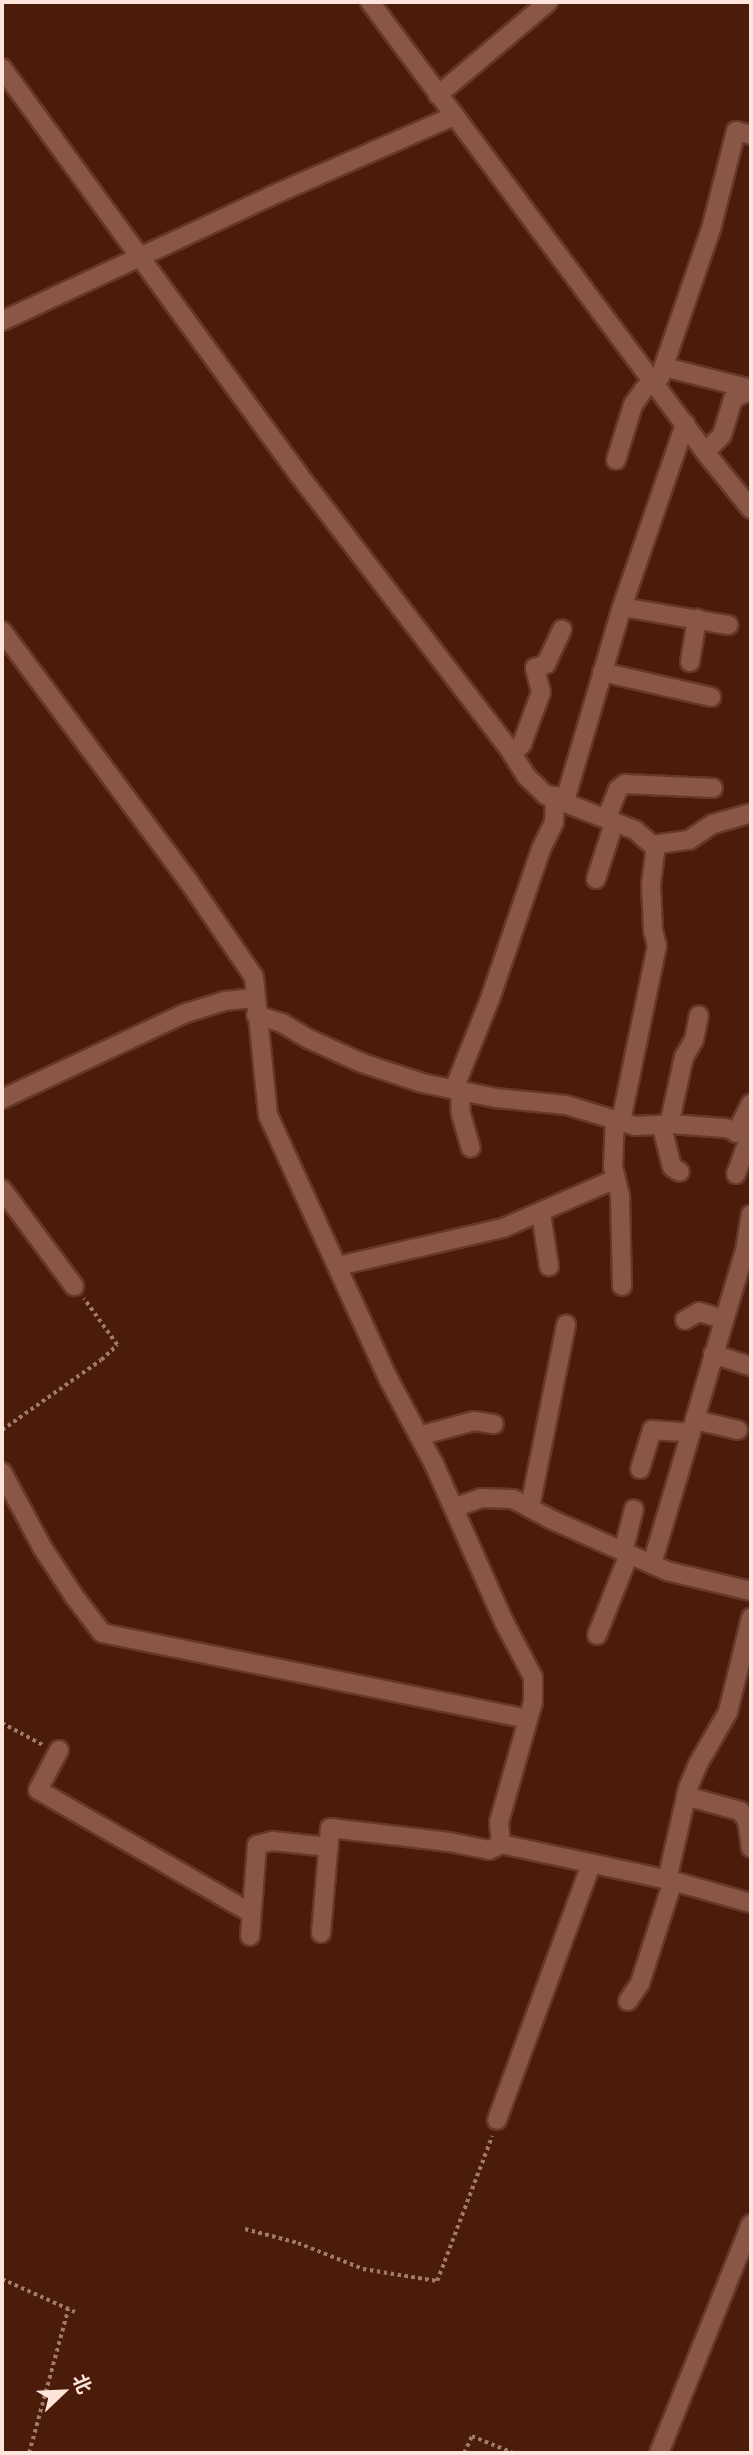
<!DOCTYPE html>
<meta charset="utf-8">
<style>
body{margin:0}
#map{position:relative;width:753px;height:2455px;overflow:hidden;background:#4c1c0b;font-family:Ubuntu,"Noto Sans SC",sans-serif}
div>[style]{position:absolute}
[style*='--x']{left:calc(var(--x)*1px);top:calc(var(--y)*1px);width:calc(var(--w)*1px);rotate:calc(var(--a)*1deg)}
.path>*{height:3.5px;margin-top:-1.75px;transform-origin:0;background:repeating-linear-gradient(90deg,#a07a6d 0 3.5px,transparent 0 7px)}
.roads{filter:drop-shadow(2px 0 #653828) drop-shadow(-2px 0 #653828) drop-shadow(0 2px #653828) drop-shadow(0 -2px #653828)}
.minor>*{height:18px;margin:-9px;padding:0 9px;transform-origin:9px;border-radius:9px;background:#8a5746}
span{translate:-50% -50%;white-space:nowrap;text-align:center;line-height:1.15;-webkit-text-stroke:6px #4c1c0b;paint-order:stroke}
.frame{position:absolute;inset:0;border:4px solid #ffe4dc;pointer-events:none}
.north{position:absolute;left:28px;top:2357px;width:70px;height:70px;-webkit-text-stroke:5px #4c1c0b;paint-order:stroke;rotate:67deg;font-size:19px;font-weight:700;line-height:28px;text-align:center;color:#ffe4dc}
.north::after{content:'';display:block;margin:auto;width:24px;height:32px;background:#ffe4dc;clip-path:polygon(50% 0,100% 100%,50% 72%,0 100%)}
</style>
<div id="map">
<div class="path">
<i style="--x:2;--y:1430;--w:121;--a:-35.3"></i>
<i style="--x:101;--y:1360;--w:22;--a:-43"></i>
<i style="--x:117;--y:1345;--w:57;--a:-125.7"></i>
<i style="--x:2;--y:1723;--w:47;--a:28.2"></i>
<i style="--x:245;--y:2229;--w:55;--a:14.8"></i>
<i style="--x:298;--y:2243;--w:70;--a:21.8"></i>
<i style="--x:363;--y:2269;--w:75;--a:9.2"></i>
<i style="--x:437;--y:2281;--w:155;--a:-69.2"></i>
<i style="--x:2;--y:2279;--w:80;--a:24.3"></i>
<i style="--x:29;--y:2453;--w:149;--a:-74.8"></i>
<i style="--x:464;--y:2453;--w:19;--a:-65"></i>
<i style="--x:472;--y:2436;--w:44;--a:22.5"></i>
</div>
<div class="roads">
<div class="minor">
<i style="--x:370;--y:2;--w:561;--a:53.33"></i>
<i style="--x:705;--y:452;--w:73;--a:51.1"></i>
<i style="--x:2;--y:68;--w:504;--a:53.88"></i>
<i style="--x:299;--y:475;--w:343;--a:52.5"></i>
<i style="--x:508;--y:747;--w:34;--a:58"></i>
<i style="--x:526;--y:776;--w:28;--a:44"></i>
<i style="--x:546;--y:795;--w:20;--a:6"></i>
<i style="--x:566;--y:797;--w:198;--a:-73.6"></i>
<i style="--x:622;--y:607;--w:194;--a:-71"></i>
<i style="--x:438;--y:95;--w:144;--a:-40.2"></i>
<i style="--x:2;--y:321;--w:297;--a:-24.9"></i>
<i style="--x:271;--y:196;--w:200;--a:-23.6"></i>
<i style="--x:664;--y:367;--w:90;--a:14.2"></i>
<i style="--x:705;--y:452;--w:24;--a:-45"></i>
<i style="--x:722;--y:435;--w:38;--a:-73"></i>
<i style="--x:733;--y:399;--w:20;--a:-27"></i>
<i style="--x:616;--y:460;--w:58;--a:-72.8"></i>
<i style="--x:633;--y:405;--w:19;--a:-55"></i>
<i style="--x:644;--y:389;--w:20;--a:-37"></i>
<i style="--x:660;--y:377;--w:157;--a:-71"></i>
<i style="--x:711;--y:229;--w:101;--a:-75.7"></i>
<i style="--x:736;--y:131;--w:16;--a:15"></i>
<i style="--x:622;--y:607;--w:108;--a:9.6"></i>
<i style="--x:2;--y:631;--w:313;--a:53.3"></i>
<i style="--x:189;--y:882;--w:115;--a:55.6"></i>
<i style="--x:254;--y:977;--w:139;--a:84.2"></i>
<i style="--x:268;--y:1115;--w:291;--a:65.5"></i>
<i style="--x:389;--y:1380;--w:95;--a:61.8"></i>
<i style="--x:434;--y:1464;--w:173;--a:66.1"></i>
<i style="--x:504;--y:1622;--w:62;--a:62.2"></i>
<i style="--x:533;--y:1677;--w:25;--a:90"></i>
<i style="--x:533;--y:1702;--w:125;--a:105.8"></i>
<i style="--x:499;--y:1822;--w:22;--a:85"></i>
<i style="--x:501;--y:1844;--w:176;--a:12.1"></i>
<i style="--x:673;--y:1881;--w:81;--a:15.8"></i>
<i style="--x:690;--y:662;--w:44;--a:-80.8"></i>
<i style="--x:602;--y:672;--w:112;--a:12.9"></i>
<i style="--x:512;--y:754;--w:14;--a:-45"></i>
<i style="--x:522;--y:744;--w:55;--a:-69.9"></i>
<i style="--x:541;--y:692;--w:25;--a:-104"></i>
<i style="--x:535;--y:668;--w:12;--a:-20"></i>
<i style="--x:546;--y:664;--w:38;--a:-65"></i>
<i style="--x:566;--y:797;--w:7;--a:74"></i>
<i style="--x:568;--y:804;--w:72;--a:21.2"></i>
<i style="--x:635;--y:830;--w:23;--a:41"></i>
<i style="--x:652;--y:845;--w:37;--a:-8"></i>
<i style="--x:689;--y:840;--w:29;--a:-34"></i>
<i style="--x:713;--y:824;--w:40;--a:-16"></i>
<i style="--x:606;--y:819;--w:32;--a:-68"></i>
<i style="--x:618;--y:789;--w:9;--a:-36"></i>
<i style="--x:625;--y:784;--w:88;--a:2.6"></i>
<i style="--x:596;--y:879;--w:59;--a:-72.2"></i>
<i style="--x:256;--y:1015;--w:27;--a:17"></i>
<i style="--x:282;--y:1023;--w:31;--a:31"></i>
<i style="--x:309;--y:1039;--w:58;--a:24.4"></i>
<i style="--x:362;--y:1063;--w:63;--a:18.4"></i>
<i style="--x:422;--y:1083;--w:76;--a:11.5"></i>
<i style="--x:496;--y:1098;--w:70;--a:5.7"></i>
<i style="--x:566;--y:1105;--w:72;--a:16.9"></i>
<i style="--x:635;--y:1126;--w:35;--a:-3"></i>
<i style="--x:670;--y:1124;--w:55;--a:4.2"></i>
<i style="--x:725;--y:1128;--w:27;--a:17"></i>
<i style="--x:454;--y:1089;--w:97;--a:-68.2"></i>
<i style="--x:490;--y:999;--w:158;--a:-71.2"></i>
<i style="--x:541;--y:849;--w:30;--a:-64"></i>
<i style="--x:554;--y:822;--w:17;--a:-87"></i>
<i style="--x:555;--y:805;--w:10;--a:-114"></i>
<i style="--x:460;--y:1091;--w:23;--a:88"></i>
<i style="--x:461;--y:1114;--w:35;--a:74"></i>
<i style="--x:2;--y:1099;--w:203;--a:-25.1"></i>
<i style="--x:186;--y:1013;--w:41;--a:-17.1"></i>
<i style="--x:225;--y:1001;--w:30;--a:-6"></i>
<i style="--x:615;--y:1119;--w:48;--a:92.4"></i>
<i style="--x:613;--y:1167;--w:30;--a:76"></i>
<i style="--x:620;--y:1196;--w:90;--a:88.7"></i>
<i style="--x:621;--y:1121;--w:179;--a:-78.4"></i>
<i style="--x:657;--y:946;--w:16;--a:-104"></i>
<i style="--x:653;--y:930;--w:45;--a:-92.5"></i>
<i style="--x:651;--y:885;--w:41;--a:-83"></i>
<i style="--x:669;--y:1125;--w:70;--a:-77.6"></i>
<i style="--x:684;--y:1057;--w:20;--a:-60"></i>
<i style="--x:694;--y:1040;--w:25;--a:-79"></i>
<i style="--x:662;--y:1127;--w:41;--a:76"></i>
<i style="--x:672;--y:1167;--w:9;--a:32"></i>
<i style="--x:736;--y:1133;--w:33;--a:-63"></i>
<i style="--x:736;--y:1174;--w:40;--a:-69.8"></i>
<i style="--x:2;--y:1189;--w:121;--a:53.4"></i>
<i style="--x:541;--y:1213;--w:54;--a:81.4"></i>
<i style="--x:338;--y:1266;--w:169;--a:-13"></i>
<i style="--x:503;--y:1228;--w:122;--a:-23.6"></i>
<i style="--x:685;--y:1320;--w:16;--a:-30"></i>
<i style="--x:699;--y:1312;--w:25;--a:16"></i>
<i style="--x:713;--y:1354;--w:40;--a:18"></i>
<i style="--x:695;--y:1420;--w:44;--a:13.1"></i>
<i style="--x:419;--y:1436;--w:57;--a:-15.3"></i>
<i style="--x:474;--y:1421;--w:20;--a:9"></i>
<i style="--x:640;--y:1469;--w:41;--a:-72.9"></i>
<i style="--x:652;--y:1430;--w:39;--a:4"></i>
<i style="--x:2;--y:1472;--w:85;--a:61.9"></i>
<i style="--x:42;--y:1547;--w:59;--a:56.9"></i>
<i style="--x:74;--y:1596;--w:46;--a:52.9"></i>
<i style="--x:102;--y:1633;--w:434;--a:11.4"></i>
<i style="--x:530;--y:1507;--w:186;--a:-78.8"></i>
<i style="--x:454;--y:1508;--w:29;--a:-20"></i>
<i style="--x:481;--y:1498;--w:32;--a:2"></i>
<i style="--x:513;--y:1499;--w:40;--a:28"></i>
<i style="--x:548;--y:1518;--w:130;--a:24"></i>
<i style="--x:667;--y:1571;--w:86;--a:13.4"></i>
<i style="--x:623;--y:1552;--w:44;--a:-75.7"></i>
<i style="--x:652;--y:1564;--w:327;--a:-73.5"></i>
<i style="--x:745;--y:1251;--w:37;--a:-81"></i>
<i style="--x:597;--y:1635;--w:87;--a:-68.4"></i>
<i style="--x:59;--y:1750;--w:45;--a:117.7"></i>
<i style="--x:38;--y:1790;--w:246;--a:30"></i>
<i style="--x:686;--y:1796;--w:56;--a:15.5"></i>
<i style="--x:740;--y:1811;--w:11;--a:52"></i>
<i style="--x:747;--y:1820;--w:28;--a:82"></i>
<i style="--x:667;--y:1880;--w:94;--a:-77.1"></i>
<i style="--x:688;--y:1788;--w:26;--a:-67"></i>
<i style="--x:698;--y:1764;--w:60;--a:-60"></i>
<i style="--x:728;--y:1712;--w:97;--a:-76.3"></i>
<i style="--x:321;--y:1933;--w:105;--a:-85.1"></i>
<i style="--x:330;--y:1828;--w:120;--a:6.7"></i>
<i style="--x:449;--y:1842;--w:41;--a:11.3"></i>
<i style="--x:489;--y:1850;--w:14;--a:-25"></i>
<i style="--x:250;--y:1936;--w:91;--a:-85.6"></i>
<i style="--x:257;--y:1845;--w:16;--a:-15"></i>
<i style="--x:272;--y:1841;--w:57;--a:6"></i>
<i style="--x:628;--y:2001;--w:22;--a:-56"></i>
<i style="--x:640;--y:1983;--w:107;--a:-72.1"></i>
<i style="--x:497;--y:2120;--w:273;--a:-69.8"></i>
<i style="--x:659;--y:2453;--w:247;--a:-68.1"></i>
</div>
</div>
<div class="frame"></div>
<div class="north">北</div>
</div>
